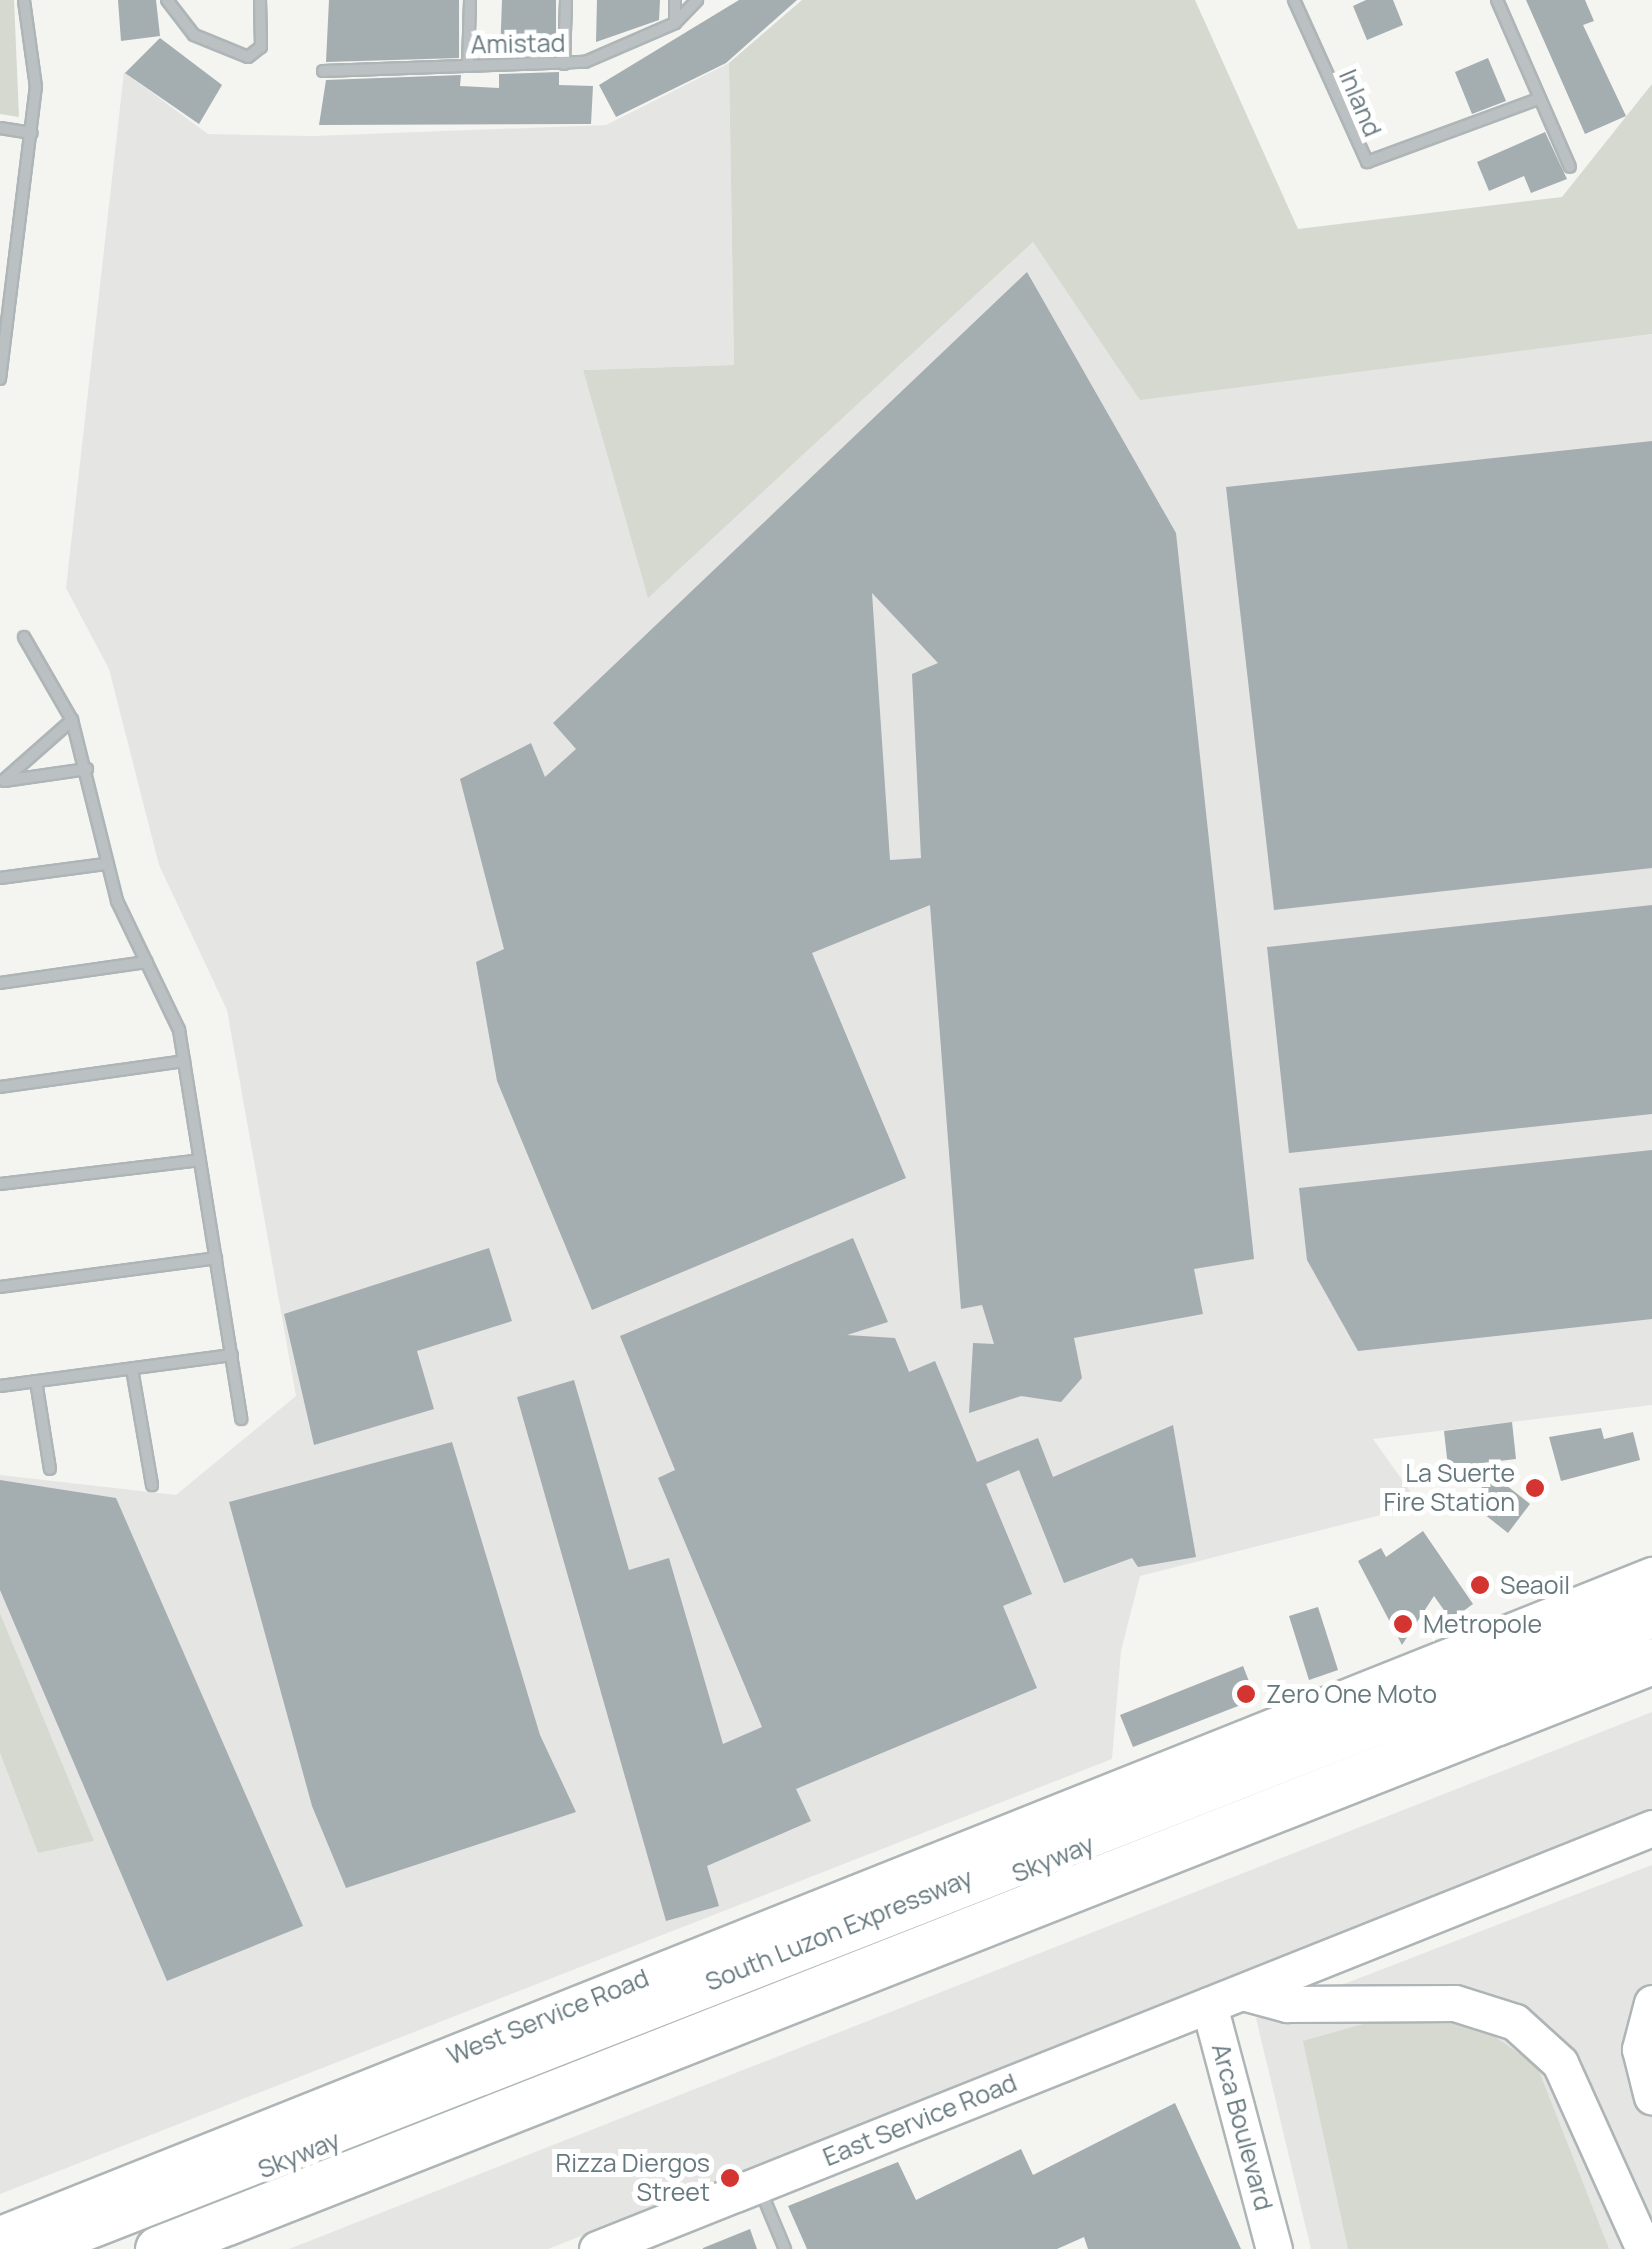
<!DOCTYPE html>
<style>
body{margin:0}
#map{position:relative;width:1652px;height:2249px;overflow:hidden;background:#f4f4f1;font-family:Manrope,sans-serif}
div>[style]{position:absolute}
[style*='--x']{left:calc(var(--x)*1px);top:calc(var(--y)*1px);width:calc(var(--w)*1px);rotate:calc(var(--a)*1deg)}
.built>*{inset:0;background:#e5e5e4}
.green>*{inset:0;background:#d5d9d0}
.building>*{inset:0;background:#a4adaf}
.roads{filter:drop-shadow(2px 0 #aeb5b7) drop-shadow(-2px 0 #aeb5b7) drop-shadow(0 2px #aeb5b7) drop-shadow(0 -2px #aeb5b7)}
.street>*{height:10px;margin:-5px;padding:0 5px;transform-origin:5px;border-radius:5px;background:#bbc0c2}
.secondary>*{height:35px;margin:-17.5px;padding:0 17.5px;transform-origin:17.5px;border-radius:17.5px;background:#fff}
.highway>*{height:45px;margin:-22.5px;padding:0 22.5px;transform-origin:22.5px;border-radius:22.5px;background:#fff}
.dots>*{width:28px;height:28px;translate:-50% -50%;box-sizing:border-box;border:5px solid #fff;border-radius:50%}
span{translate:-50% -50%;white-space:nowrap;text-align:center;line-height:1.15;-webkit-text-stroke:10px #fff;paint-order:stroke}
.street-label{font-size:25px;color:#66797f}
.poi-label{font-size:25px;color:#66797f}
.right{translate:-100% -50%;text-align:right}
.left{translate:0 -50%;text-align:left}
</style>
<div id="map">
<div class="built">
<i style="clip-path:polygon(729px 63px,734px 365px,583px 370px,648px 597px,1033px 242px,1140px 399px,1652px 334px,1652px 1405px,1373px 1439px,1420px 1505px,1140px 1576px,1121px 1651px,1112px 1759px,0 2194px,0 1753px,38px 1853px,93px 1841px,0 1613px,0 1475px,176px 1495px,296px 1396px,227px 1010px,159px 865px,109px 669px,66px 588px,124px 72px,208px 134px,313px 136px,606px 125px)"></i>
<i style="clip-path:polygon(1652px 1712px,1652px 1814px,548px 2249px,289px 2249px)"></i>
<i style="clip-path:polygon(1652px 1865px,1652px 2249px,1311px 2249px,1256px 2018px)"></i>
</div>
<div class="green">
<i style="clip-path:polygon(0 0,14px 0,19px 117px,0 114px)"></i>
<i style="clip-path:polygon(802px 0,1195px 0,1298px 229px,1562px 197px,1652px 84px,1652px 334px,1140px 400px,1033px 242px,648px 598px,583px 370px,734px 365px,729px 63px)"></i>
<i style="clip-path:polygon(0 1613px,94px 1841px,38px 1853px,0 1753px)"></i>
<i style="clip-path:polygon(1388px 2017px,1478px 2025px,1537px 2066px,1609px 2249px,1348px 2249px,1303px 2041px)"></i>
</div>
<div class="building">
<i style="clip-path:polygon(118px 0,156px 0,160px 36px,121px 41px)"></i>
<i style="clip-path:polygon(329px 0,459px 0,459px 58px,326px 62px)"></i>
<i style="clip-path:polygon(502px 0,556px 0,556px 54px,500px 56px)"></i>
<i style="clip-path:polygon(597px 0,660px 0,659px 20px,596px 42px)"></i>
<i style="clip-path:polygon(739px 0,797px 0,726px 63px,616px 117px,599px 85px)"></i>
<i style="clip-path:polygon(1366px 0,1393px 0,1403px 25px,1367px 40px,1353px 6px)"></i>
<i style="clip-path:polygon(1526px 0,1585px 0,1594px 21px,1583px 25px,1626px 116px,1585px 134px)"></i>
<i style="clip-path:polygon(160px 38px,222px 85px,199px 124px,125px 73px)"></i>
<i style="clip-path:polygon(1488px 58px,1506px 101px,1472px 114px,1455px 72px)"></i>
<i style="clip-path:polygon(559px 72px,559px 85px,593px 86px,591px 124px,319px 125px,326px 80px,461px 75px,460px 86px,499px 88px,499px 74px)"></i>
<i style="clip-path:polygon(1545px 132px,1567px 179px,1531px 193px,1524px 176px,1489px 191px,1477px 162px)"></i>
<i style="clip-path:polygon(evenodd,1027px 272px,1176px 533px,1254px 1259px,1194px 1269px,1203px 1314px,1074px 1338px,1082px 1378px,1061px 1402px,1021px 1396px,969px 1413px,973px 1343px,994px 1344px,982px 1305px,961px 1309px,930px 905px,812px 953px,906px 1178px,592px 1310px,497px 1081px,476px 962px,504px 949px,460px 779px,531px 743px,545px 777px,576px 749px,553px 723px,1027px 272px,872px 593px,938px 663px,912px 674px,921px 858px,890px 860px,872px 593px)"></i>
<i style="clip-path:polygon(1652px 441px,1652px 868px,1274px 910px,1226px 487px)"></i>
<i style="clip-path:polygon(1652px 905px,1652px 1114px,1289px 1153px,1267px 947px)"></i>
<i style="clip-path:polygon(1652px 1150px,1652px 1319px,1358px 1351px,1307px 1260px,1299px 1188px)"></i>
<i style="clip-path:polygon(853px 1238px,888px 1322px,847px 1335px,895px 1338px,909px 1372px,935px 1361px,977px 1462px,1038px 1438px,1053px 1477px,1173px 1425px,1196px 1557px,1138px 1567px,1132px 1558px,1064px 1583px,1019px 1470px,986px 1484px,1032px 1594px,1003px 1606px,1037px 1688px,796px 1789px,811px 1821px,707px 1866px,719px 1906px,666px 1921px,517px 1397px,574px 1380px,629px 1570px,669px 1558px,723px 1744px,762px 1727px,658px 1478px,675px 1470px,620px 1336px)"></i>
<i style="clip-path:polygon(489px 1248px,512px 1321px,417px 1351px,434px 1409px,314px 1445px,284px 1314px)"></i>
<i style="clip-path:polygon(1512px 1422px,1516px 1459px,1448px 1467px,1444px 1431px)"></i>
<i style="clip-path:polygon(1601px 1428px,1604px 1439px,1633px 1432px,1640px 1460px,1561px 1481px,1549px 1437px)"></i>
<i style="clip-path:polygon(452px 1442px,540px 1735px,576px 1812px,346px 1888px,312px 1806px,229px 1502px)"></i>
<i style="clip-path:polygon(1492px 1474px,1530px 1504px,1508px 1533px,1470px 1503px)"></i>
<i style="clip-path:polygon(0 1480px,116px 1498px,303px 1926px,167px 1981px,0 1590px)"></i>
<i style="clip-path:polygon(1423px 1531px,1473px 1604px,1451px 1620px,1434px 1596px,1402px 1645px,1358px 1561px,1381px 1548px,1386px 1557px)"></i>
<i style="clip-path:polygon(1318px 1607px,1338px 1670px,1309px 1680px,1289px 1616px)"></i>
<i style="clip-path:polygon(1243px 1666px,1256px 1699px,1133px 1747px,1120px 1715px)"></i>
<i style="clip-path:polygon(1175px 2103px,1241px 2249px,1088px 2249px,1084px 2237px,1057px 2249px,807px 2249px,788px 2206px,898px 2162px,916px 2200px,1021px 2149px,1033px 2175px)"></i>
<i style="clip-path:polygon(750px 2229px,757px 2249px,703px 2249px,703px 2248px)"></i>
</div>
<div class="roads">
<div class="street">
<i style="--x:167;--y:0;--w:44;--a:52.4"></i>
<i style="--x:194;--y:35;--w:58;--a:22.2"></i>
<i style="--x:248;--y:57;--w:16;--a:-38"></i>
<i style="--x:261;--y:47;--w:47;--a:-91.2"></i>
<i style="--x:675;--y:0;--w:23;--a:90"></i>
<i style="--x:1294;--y:0;--w:178;--a:65.7"></i>
<i style="--x:1367;--y:162;--w:182;--a:-20.2"></i>
<i style="--x:1497;--y:0;--w:182;--a:66.4"></i>
<i style="--x:564;--y:64;--w:64;--a:-88.2"></i>
<i style="--x:468;--y:65;--w:65;--a:-88.2"></i>
<i style="--x:323;--y:71;--w:262;--a:-2"></i>
<i style="--x:585;--y:62;--w:98;--a:-23.4"></i>
<i style="--x:675;--y:23;--w:32;--a:-46"></i>
<i style="--x:0;--y:128;--w:32;--a:9"></i>
<i style="--x:0;--y:379;--w:294;--a:-83"></i>
<i style="--x:36;--y:87;--w:88;--a:-97.9"></i>
<i style="--x:24;--y:637;--w:96;--a:60"></i>
<i style="--x:72;--y:720;--w:187;--a:76"></i>
<i style="--x:117;--y:901;--w:143;--a:64.3"></i>
<i style="--x:179;--y:1030;--w:394;--a:80.9"></i>
<i style="--x:4;--y:780;--w:91;--a:-41.4"></i>
<i style="--x:4;--y:781;--w:84;--a:-8.2"></i>
<i style="--x:0;--y:878;--w:106;--a:-7.6"></i>
<i style="--x:0;--y:983;--w:148;--a:-8.2"></i>
<i style="--x:0;--y:1087;--w:186;--a:-8"></i>
<i style="--x:0;--y:1184;--w:201;--a:-6.8"></i>
<i style="--x:0;--y:1287;--w:218;--a:-7.6"></i>
<i style="--x:132;--y:1369;--w:118;--a:80.2"></i>
<i style="--x:36;--y:1381;--w:89;--a:81"></i>
<i style="--x:0;--y:1386;--w:234;--a:-7.6"></i>
<i style="--x:760;--y:2189;--w:65;--a:67.4"></i>
</div>
<div class="secondary">
<i style="--x:1243;--y:1992;--w:46;--a:15.3"></i>
<i style="--x:1287;--y:2004;--w:168;--a:-0.3"></i>
<i style="--x:1455;--y:2003;--w:63;--a:17.6"></i>
<i style="--x:1515;--y:2022;--w:61;--a:42.3"></i>
<i style="--x:1560;--y:2063;--w:204;--a:65.7"></i>
<i style="--x:1652;--y:2003;--w:48;--a:104.6"></i>
<i style="--x:1640;--y:2049;--w:49;--a:76"></i>
<i style="--x:1209;--y:2005;--w:253;--a:75.1"></i>
<i style="--x:0;--y:2234;--w:1779;--a:-21.75"></i>
<i style="--x:597;--y:2249;--w:1136;--a:-21.75"></i>
</div>
<div class="highway">
<i style="--x:28;--y:2249;--w:1744;--a:-21.36"></i>
<i style="--x:158;--y:2249;--w:1606;--a:-21.48"></i>
</div>
</div>
<div class="dots">
<i style="left:1535px;top:1488px;background:#d43531"></i>
<i style="left:1480px;top:1585px;background:#d43531"></i>
<i style="left:1403px;top:1624px;background:#d43531"></i>
<i style="left:1246px;top:1694px;background:#d43531"></i>
<i style="left:730px;top:2178px;background:#d43531"></i>
</div>
<div class="street-label">
<span style="left:518px;top:44px;rotate:-1deg">Amistad</span>
<span style="left:1360px;top:103px;rotate:67deg">Inland</span>
<span style="left:1053px;top:1859px;rotate:-22deg">Skyway</span>
<span style="left:839px;top:1930px;rotate:-22deg">South Luzon Expressway</span>
<span style="left:548px;top:2017px;rotate:-22deg">West Service Road</span>
<span style="left:920px;top:2120px;rotate:-22deg">East Service Road</span>
<span style="left:1242px;top:2127px;rotate:75deg">Arca Boulevard</span>
<span style="left:299px;top:2155px;rotate:-22deg">Skyway</span>
</div>
<div class="poi-label">
<span class="right" style="left:1515px;top:1488px">La Suerte<br>Fire Station</span>
<span class="left" style="left:1500px;top:1585px">Seaoil</span>
<span class="left" style="left:1423px;top:1624px">Metropole</span>
<span class="left" style="left:1266px;top:1694px">Zero One Moto</span>
<span class="right" style="left:710px;top:2178px">Rizza Diergos<br>Street</span>
</div>
</div>
